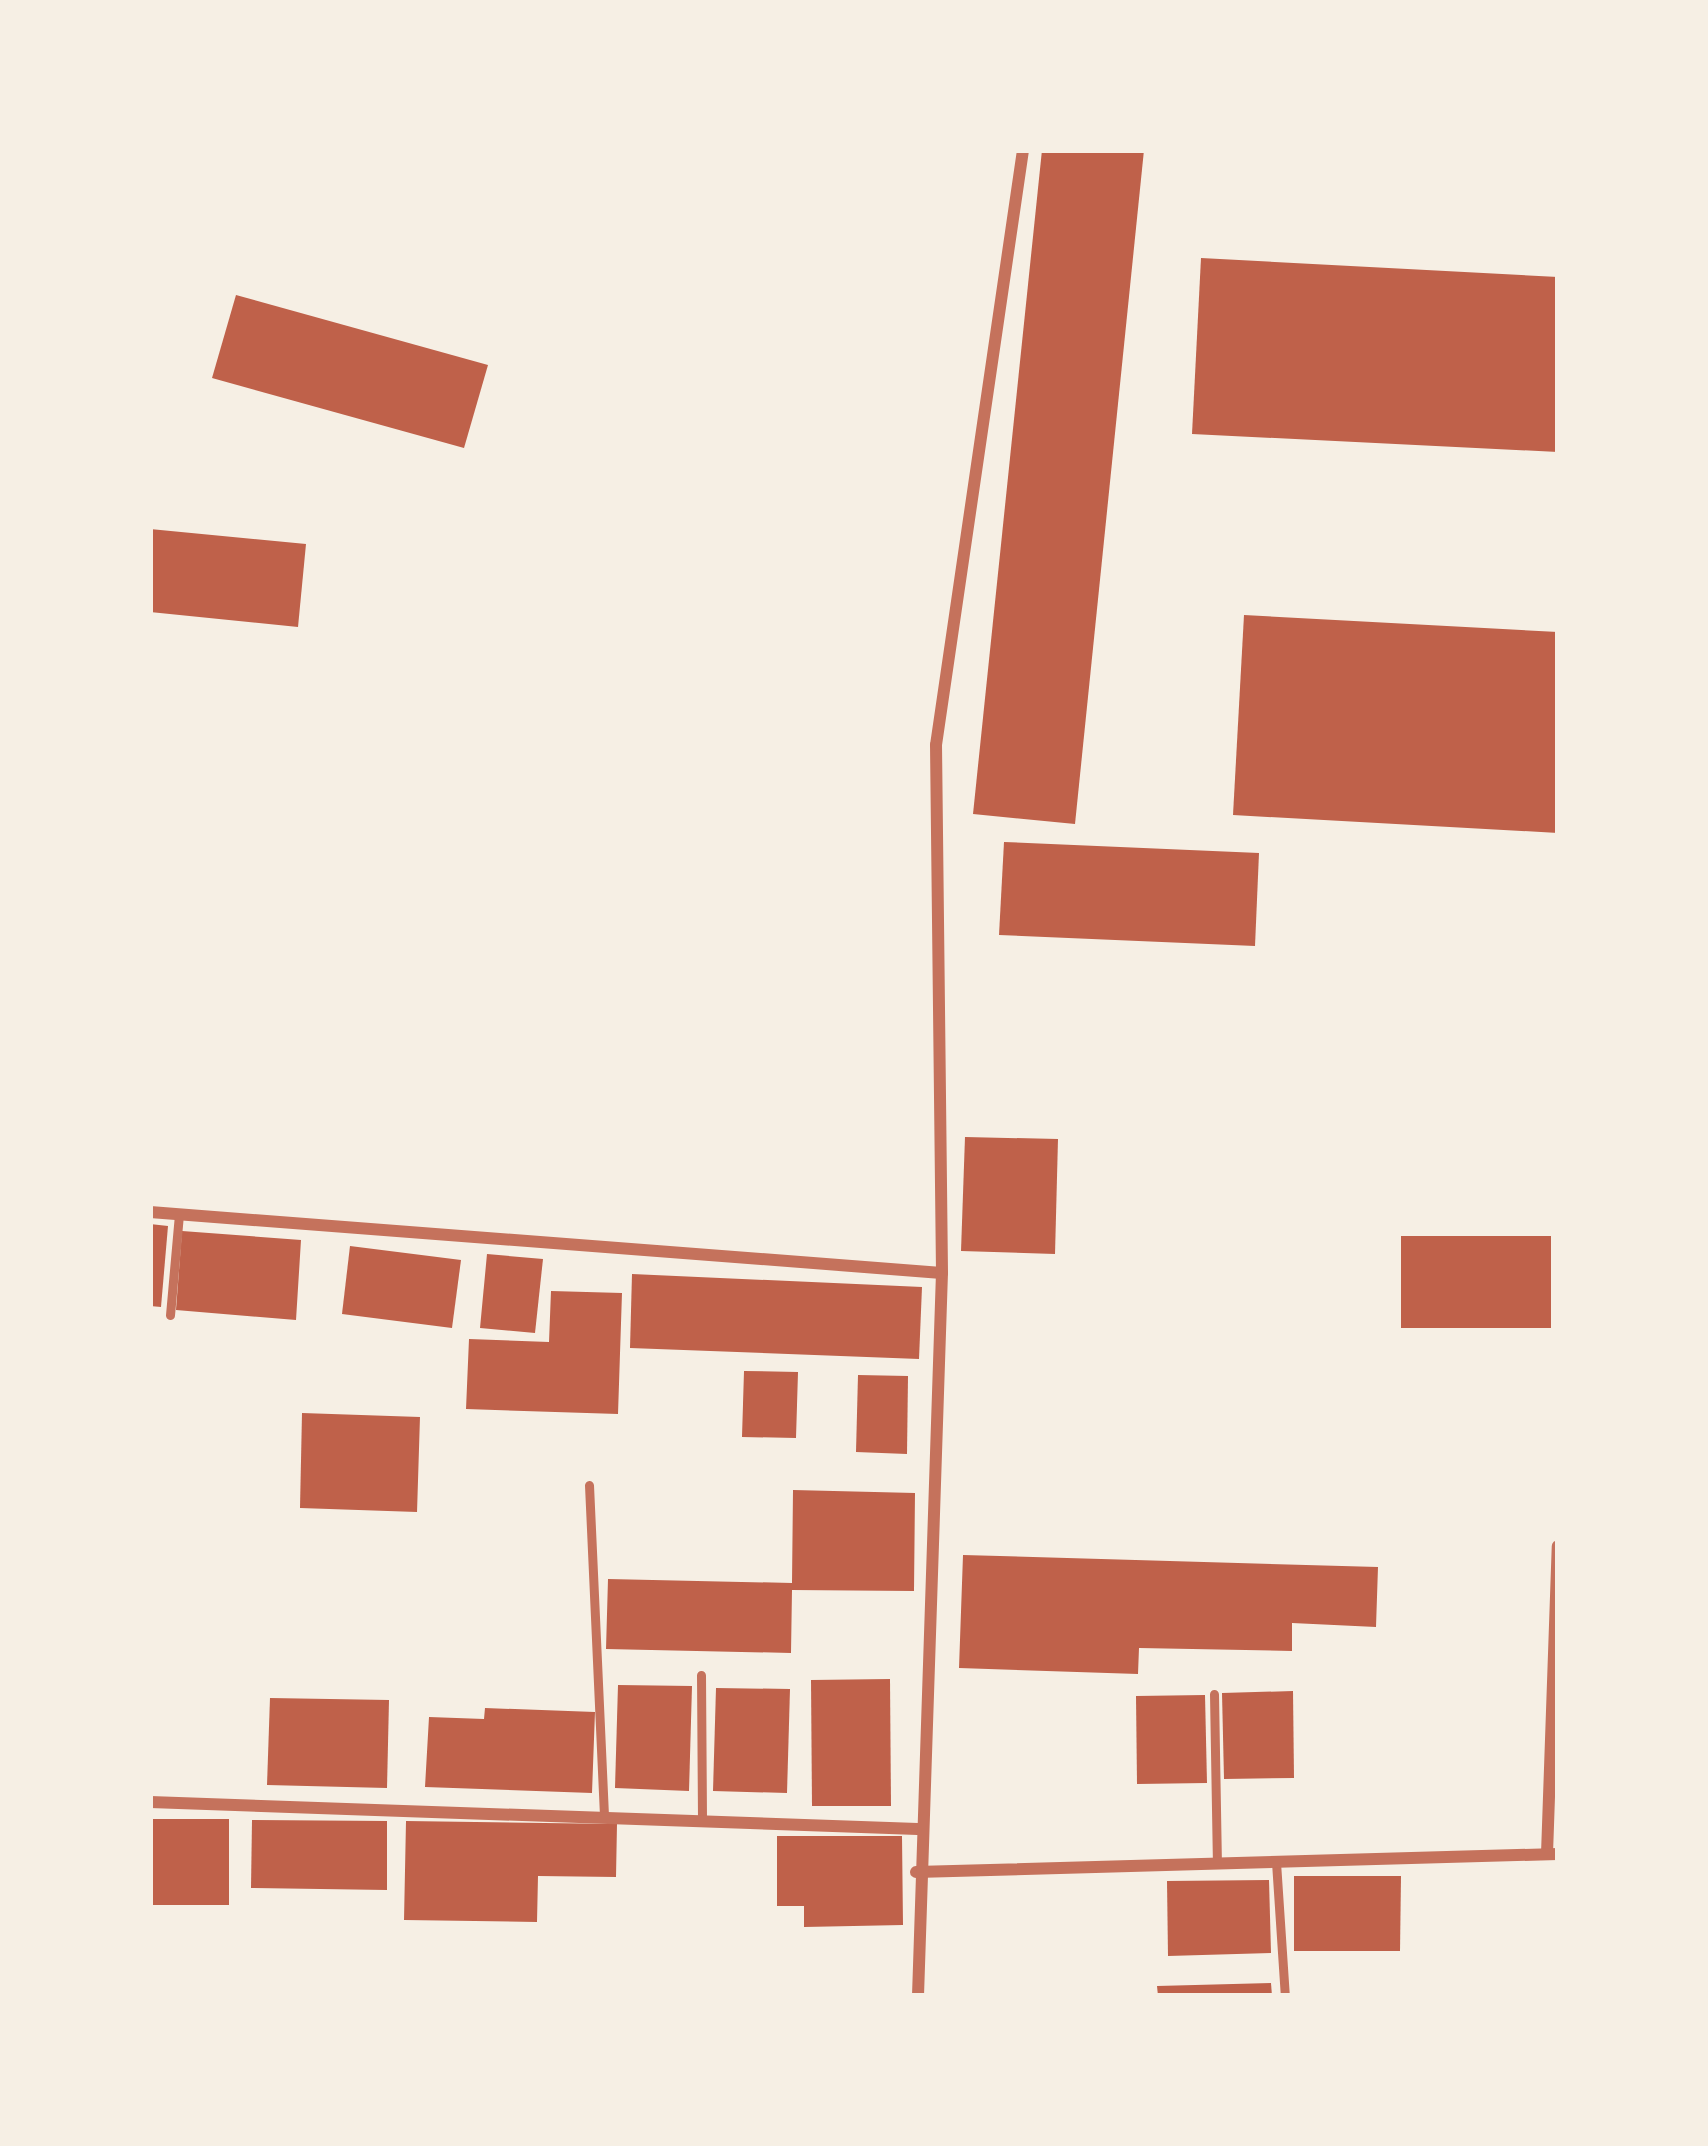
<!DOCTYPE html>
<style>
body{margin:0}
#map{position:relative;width:1708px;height:2146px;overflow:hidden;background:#f6efe4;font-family:"Public Sans",sans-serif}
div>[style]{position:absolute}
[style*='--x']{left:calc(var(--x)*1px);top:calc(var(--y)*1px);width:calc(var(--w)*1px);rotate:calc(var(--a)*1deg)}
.building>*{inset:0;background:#bf614a}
.service>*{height:9px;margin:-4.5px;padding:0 4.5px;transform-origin:4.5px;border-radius:4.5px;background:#c5725c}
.minor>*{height:12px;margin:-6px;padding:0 6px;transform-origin:6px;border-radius:6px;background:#c5725c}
span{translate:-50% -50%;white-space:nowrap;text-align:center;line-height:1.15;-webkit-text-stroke:10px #f6efe4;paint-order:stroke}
.frame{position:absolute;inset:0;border:153px solid #f6efe4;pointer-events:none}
</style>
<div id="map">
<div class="building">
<i style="clip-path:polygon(1042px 150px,1144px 150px,1075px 824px,973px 814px)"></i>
<i style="clip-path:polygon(1201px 258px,1558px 277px,1558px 452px,1192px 434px)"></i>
<i style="clip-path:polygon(236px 295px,488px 365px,464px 448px,212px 378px)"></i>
<i style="clip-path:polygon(150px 529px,306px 544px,298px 627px,150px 612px)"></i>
<i style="clip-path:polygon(1244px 615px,1558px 632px,1558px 833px,1233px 815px)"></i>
<i style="clip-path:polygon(1004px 842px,1259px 853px,1255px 946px,999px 935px)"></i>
<i style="clip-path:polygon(965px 1137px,1058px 1139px,1055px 1254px,961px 1251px)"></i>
<i style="clip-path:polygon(150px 1224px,168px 1226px,161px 1307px,150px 1306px)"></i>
<i style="clip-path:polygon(182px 1231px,301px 1240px,296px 1320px,176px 1310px)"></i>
<i style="clip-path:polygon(1401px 1236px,1551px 1236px,1551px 1328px,1401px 1328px)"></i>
<i style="clip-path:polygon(350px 1246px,461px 1260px,452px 1328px,342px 1314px)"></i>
<i style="clip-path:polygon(487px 1254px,543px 1259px,535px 1333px,480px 1328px)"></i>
<i style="clip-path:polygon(632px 1274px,922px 1287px,919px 1359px,630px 1348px)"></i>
<i style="clip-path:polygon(551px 1291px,622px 1293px,618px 1414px,466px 1409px,469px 1339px,549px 1342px)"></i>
<i style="clip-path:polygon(744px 1371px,798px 1372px,796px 1438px,742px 1437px)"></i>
<i style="clip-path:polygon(858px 1375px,908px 1376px,907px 1454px,856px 1452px)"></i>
<i style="clip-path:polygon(302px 1413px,420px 1417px,417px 1512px,300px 1508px)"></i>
<i style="clip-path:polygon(793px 1490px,915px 1493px,914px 1591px,792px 1590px,791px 1653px,606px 1649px,608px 1579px,792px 1583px)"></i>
<i style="clip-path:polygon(963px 1555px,1378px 1567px,1376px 1627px,1292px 1623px,1292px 1651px,1139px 1648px,1138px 1674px,959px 1668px)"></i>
<i style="clip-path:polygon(890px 1679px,891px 1806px,812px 1806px,811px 1680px)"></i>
<i style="clip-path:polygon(618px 1685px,692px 1686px,689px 1791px,615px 1788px)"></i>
<i style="clip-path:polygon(716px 1688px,790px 1689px,787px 1793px,713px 1791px)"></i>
<i style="clip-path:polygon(1293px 1691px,1294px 1778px,1224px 1779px,1222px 1693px)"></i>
<i style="clip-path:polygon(1205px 1695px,1207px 1783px,1137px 1784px,1136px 1696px)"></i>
<i style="clip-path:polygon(270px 1698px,389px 1700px,387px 1788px,267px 1785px)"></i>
<i style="clip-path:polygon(485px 1708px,595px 1712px,592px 1793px,425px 1787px,429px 1717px,484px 1719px)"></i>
<i style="clip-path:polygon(150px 1819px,229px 1819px,229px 1905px,150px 1905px)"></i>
<i style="clip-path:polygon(252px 1820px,387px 1821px,387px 1890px,251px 1888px)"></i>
<i style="clip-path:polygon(406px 1821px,617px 1824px,616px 1877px,538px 1876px,537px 1922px,404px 1920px)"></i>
<i style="clip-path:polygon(777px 1836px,902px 1836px,903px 1925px,804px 1927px,804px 1906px,777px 1906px)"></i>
<i style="clip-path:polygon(1294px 1876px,1401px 1876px,1400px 1951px,1294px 1951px)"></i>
<i style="clip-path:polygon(1269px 1880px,1271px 1953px,1168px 1956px,1167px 1881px)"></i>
<i style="clip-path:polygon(1271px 1983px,1272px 1996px,1158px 1996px,1157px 1986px)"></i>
</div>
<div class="service">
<i style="--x:170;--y:1315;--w:101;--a:-84.9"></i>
<i style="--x:589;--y:1485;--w:328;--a:87.4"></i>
<i style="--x:701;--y:1675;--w:146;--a:89.6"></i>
<i style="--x:1214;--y:1694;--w:169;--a:89"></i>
<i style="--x:1276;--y:1862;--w:134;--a:86.2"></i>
</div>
<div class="minor">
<i style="--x:150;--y:1212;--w:794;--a:4.4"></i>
<i style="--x:150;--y:1802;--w:768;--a:2.01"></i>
<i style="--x:1547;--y:1854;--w:308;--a:-88"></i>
<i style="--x:916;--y:1872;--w:642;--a:-1.61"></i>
<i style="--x:918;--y:1996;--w:723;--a:-88.1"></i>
<i style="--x:942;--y:1273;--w:528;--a:-90.65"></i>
<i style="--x:936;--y:745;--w:601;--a:-81.68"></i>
</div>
<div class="frame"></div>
</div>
